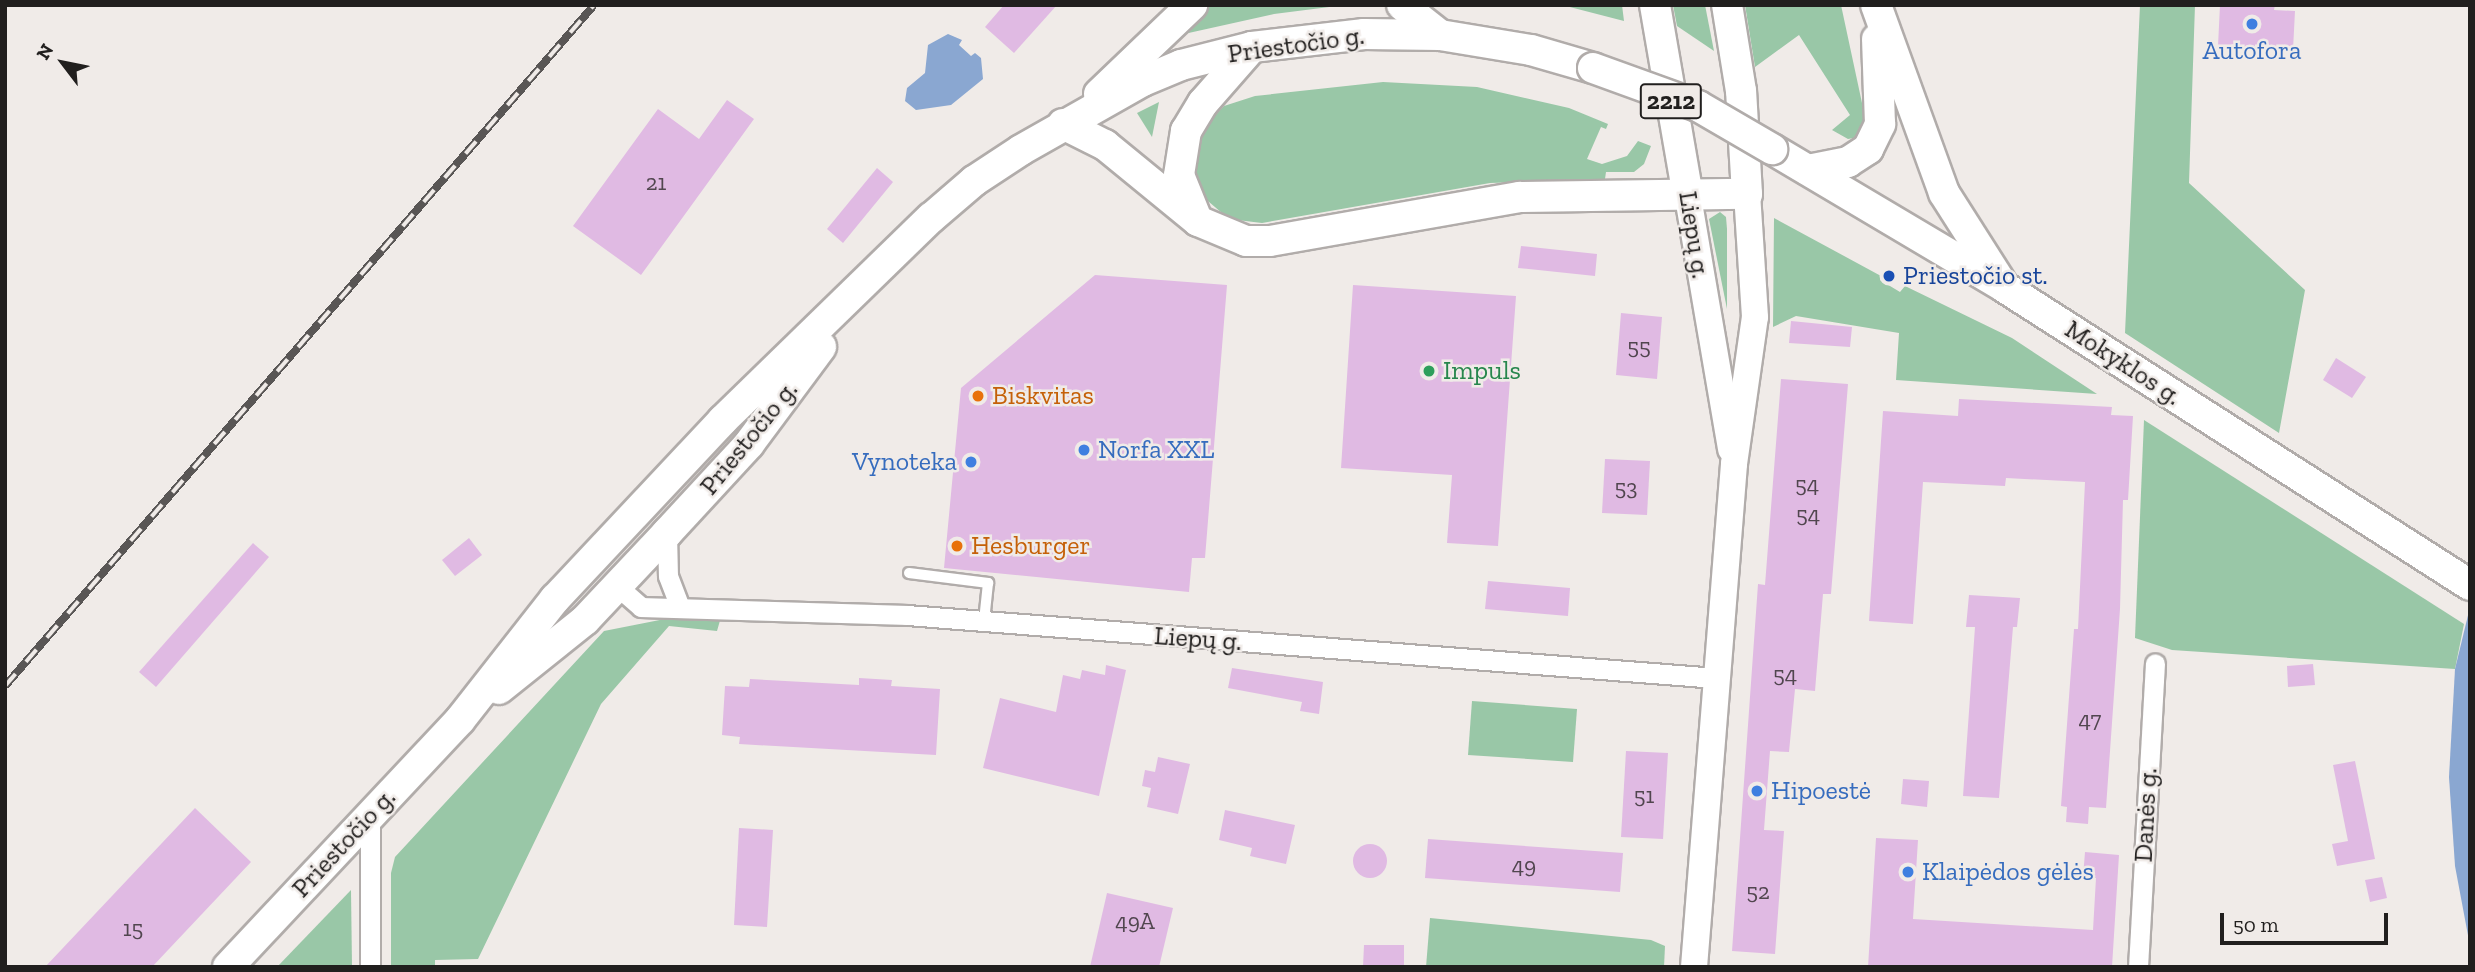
<!DOCTYPE html>
<meta charset="utf-8">
<style>
body{margin:0}
#map{position:relative;width:2475px;height:972px;overflow:hidden;background:#f0ebe8;font-family:"Zilla Slab",serif}
div>[style]{position:absolute}
[style*='--x']{left:calc(var(--x)*1px);top:calc(var(--y)*1px);width:calc(var(--w)*1px);rotate:calc(var(--a)*1deg)}
.green>*{inset:0;background:#99c7a7}
.water>*{inset:0;background:#8aa7d1}
.building>*{inset:0;background:#e0bae3}
.round{border-radius:50%}
.roads{filter:drop-shadow(2px 0 #b1acaa) drop-shadow(-2px 0 #b1acaa) drop-shadow(0 2px #b1acaa) drop-shadow(0 -2px #b1acaa)}
.service>*{height:10px;margin:-5px;padding:0 5px;transform-origin:5px;border-radius:5px;background:#fff}
.minor>*{height:19px;margin:-9.5px;padding:0 9.5px;transform-origin:9.5px;border-radius:9.5px;background:#fff}
.secondary>*{height:26px;margin:-13px;padding:0 13px;transform-origin:13px;border-radius:13px;background:#fff}
.primary>*{height:30px;margin:-15px;padding:0 15px;transform-origin:15px;border-radius:15px;background:#fff}
.rail>*{height:8px;margin-top:-4px;transform-origin:0;background:repeating-linear-gradient(90deg,#f0ebe8 0 16px,#595655 0 32px);box-sizing:border-box;border-block:2px solid #595655}
.bridges{filter:drop-shadow(2px 0 #b1acaa) drop-shadow(-2px 0 #b1acaa) drop-shadow(0 2px #b1acaa) drop-shadow(0 -2px #b1acaa)}
.primary-bridge>*{height:30px;margin:-15px;padding:0 15px;transform-origin:15px;border-radius:15px;background:#fff}
.dots>*{width:19px;height:19px;translate:-50% -50%;box-sizing:border-box;border:4px solid #f0ebe8;border-radius:50%}
span{translate:-50% -50%;white-space:nowrap;text-align:center;line-height:1.15;-webkit-text-stroke:5px #f0ebe8;paint-order:stroke}
.number-label{font-size:23px;color:#51464f}
.number-label span{-webkit-text-stroke-width:0}
.shield-label span{padding:2px 5px;background:#f0ebe8;border:2px solid;border-radius:5px;-webkit-text-stroke-width:0}
.shield-label{font-size:24px;color:#211f1e;font-weight:700}
.street-label{font-size:26px;color:#211f1e}
.shop-label{font-size:26px;color:#366cbe}
.left{translate:0 -50%;text-align:left}
.right{translate:-100% -50%;text-align:right}
.transit-label{font-size:26px;color:#164399}
.leisure-label{font-size:26px;color:#27864d}
.food-label{font-size:26px;color:#c56008}
.frame{position:absolute;inset:0;border:7px solid #211f1e;pointer-events:none}
.north{position:absolute;left:28px;top:28px;width:70px;height:70px;-webkit-text-stroke:5px #f0ebe8;paint-order:stroke;rotate:302deg;font-size:19px;font-weight:700;line-height:28px;text-align:center;color:#211f1e}
.north::after{content:'';display:block;margin:auto;width:24px;height:32px;background:#211f1e;clip-path:polygon(50% 0,100% 100%,50% 72%,0 100%)}
.scale{position:absolute;left:2220px;top:913px;width:168px;height:32px;box-sizing:border-box;border:4px solid #211f1e;border-top:0;padding-left:9px;font-size:21px;line-height:24px;white-space:nowrap;color:#211f1e;-webkit-text-stroke:5px #f0ebe8;paint-order:stroke}
</style>
<div id="map">
<div class="green">
<i style="clip-path:polygon(1211px 5px,1345px 5px,1274px 14px,1175px 36px,1179px 27px)"></i>
<i style="clip-path:polygon(1562px 5px,1622px 5px,1624px 21px)"></i>
<i style="clip-path:polygon(1673px 5px,1705px 5px,1714px 51px,1677px 26px)"></i>
<i style="clip-path:polygon(1745px 5px,1841px 5px,1865px 117px,1860px 137px,1848px 139px,1832px 130px,1850px 115px,1799px 35px,1755px 67px)"></i>
<i style="clip-path:polygon(2140px 5px,2195px 5px,2189px 183px,2305px 290px,2279px 433px,2125px 333px)"></i>
<i style="clip-path:polygon(1383px 82px,1477px 87px,1569px 108px,1608px 124px,1606px 129px,1601px 127px,1587px 159px,1602px 164px,1627px 156px,1638px 141px,1651px 146px,1644px 164px,1634px 172px,1606px 172px,1605px 179px,1490px 183px,1262px 223px,1229px 219px,1202px 196px,1192px 167px,1193px 144px,1199px 145px,1207px 124px,1224px 106px,1255px 96px)"></i>
<i style="clip-path:polygon(1159px 102px,1152px 137px,1137px 113px)"></i>
<i style="clip-path:polygon(1720px 212px,1726px 217px,1727px 229px,1727px 309px,1709px 219px)"></i>
<i style="clip-path:polygon(1774px 218px,1881px 276px,1880px 280px,1900px 292px,1905px 286px,2012px 338px,2097px 394px,1896px 380px,1899px 333px,1796px 316px,1773px 327px)"></i>
<i style="clip-path:polygon(2144px 420px,2464px 624px,2455px 669px,2172px 650px,2135px 638px)"></i>
<i style="clip-path:polygon(680px 616px,721px 617px,717px 631px,669px 626px,601px 704px,478px 959px,435px 960px,435px 967px,391px 967px,391px 873px,395px 857px,604px 631px)"></i>
<i style="clip-path:polygon(1472px 701px,1577px 709px,1573px 762px,1468px 755px)"></i>
<i style="clip-path:polygon(351px 890px,352px 967px,277px 967px)"></i>
<i style="clip-path:polygon(1430px 918px,1651px 940px,1665px 946px,1664px 967px,1426px 967px)"></i>
</div>
<div class="water">
<i style="clip-path:polygon(948px 34px,962px 40px,959px 45px,971px 56px,975px 53px,981px 58px,983px 79px,951px 105px,916px 110px,905px 101px,907px 88px,925px 73px,928px 45px)"></i>
<i style="clip-path:polygon(2470px 607px,2470px 946px,2455px 866px,2449px 777px,2455px 669px)"></i>
</div>
<div class="building">
<i style="clip-path:polygon(1004px 5px,1057px 5px,1014px 53px,985px 27px)"></i>
<i style="clip-path:polygon(2220px 5px,2275px 5px,2274px 10px,2295px 11px,2293px 50px,2218px 46px)"></i>
<i style="clip-path:polygon(727px 100px,754px 119px,641px 275px,573px 226px,658px 109px,699px 139px)"></i>
<i style="clip-path:polygon(877px 168px,893px 182px,843px 243px,827px 229px)"></i>
<i style="clip-path:polygon(1521px 246px,1597px 254px,1595px 276px,1518px 268px)"></i>
<i style="clip-path:polygon(1095px 275px,1227px 285px,1205px 558px,1192px 558px,1189px 592px,944px 568px,961px 388px)"></i>
<i style="clip-path:polygon(1353px 285px,1516px 296px,1498px 546px,1447px 543px,1452px 475px,1341px 468px)"></i>
<i style="clip-path:polygon(1621px 313px,1662px 317px,1657px 379px,1616px 375px)"></i>
<i style="clip-path:polygon(1791px 321px,1852px 327px,1850px 347px,1789px 343px)"></i>
<i style="clip-path:polygon(2336px 358px,2366px 377px,2352px 398px,2323px 380px)"></i>
<i style="clip-path:polygon(1781px 379px,1848px 384px,1831px 594px,1823px 594px,1815px 691px,1795px 689px,1789px 752px,1770px 751px,1764px 830px,1784px 831px,1775px 954px,1732px 951px,1758px 584px,1765px 585px)"></i>
<i style="clip-path:polygon(1959px 399px,2112px 407px,2111px 415px,2133px 416px,2128px 500px,2123px 500px,2120px 609px,2106px 808px,2089px 807px,2088px 824px,2066px 822px,2067px 807px,2061px 806px,2074px 629px,2078px 629px,2085px 482px,2006px 478px,2005px 486px,1923px 482px,1913px 624px,1869px 621px,1883px 411px,1958px 416px)"></i>
<i style="clip-path:polygon(1605px 459px,1650px 461px,1647px 515px,1602px 513px)"></i>
<i style="clip-path:polygon(469px 538px,482px 555px,455px 576px,442px 560px)"></i>
<i style="clip-path:polygon(253px 543px,269px 557px,156px 687px,139px 672px)"></i>
<i style="clip-path:polygon(1488px 581px,1570px 588px,1568px 616px,1485px 609px)"></i>
<i style="clip-path:polygon(1969px 595px,2020px 598px,2017px 627px,2013px 627px,1999px 798px,1963px 796px,1975px 627px,1966px 627px)"></i>
<i style="clip-path:polygon(2313px 664px,2315px 685px,2288px 687px,2287px 666px)"></i>
<i style="clip-path:polygon(1106px 665px,1126px 670px,1099px 796px,983px 768px,1000px 698px,1056px 712px,1063px 675px,1080px 679px,1082px 670px,1105px 675px)"></i>
<i style="clip-path:polygon(1232px 668px,1323px 682px,1319px 714px,1300px 711px,1302px 702px,1228px 688px)"></i>
<i style="clip-path:polygon(859px 678px,892px 680px,891px 686px,940px 689px,936px 755px,739px 744px,740px 737px,722px 735px,725px 686px,749px 687px,750px 679px,859px 685px)"></i>
<i style="clip-path:polygon(1626px 751px,1668px 753px,1663px 839px,1621px 837px)"></i>
<i style="clip-path:polygon(1158px 757px,1190px 764px,1178px 814px,1147px 807px,1151px 788px,1142px 786px,1145px 770px,1155px 772px)"></i>
<i style="clip-path:polygon(2355px 761px,2375px 859px,2337px 866px,2332px 844px,2348px 841px,2333px 765px)"></i>
<i style="clip-path:polygon(1903px 779px,1929px 781px,1927px 807px,1901px 804px)"></i>
<i style="clip-path:polygon(195px 808px,251px 862px,152px 967px,45px 967px)"></i>
<i style="clip-path:polygon(1225px 810px,1295px 825px,1286px 864px,1250px 856px,1252px 848px,1219px 840px)"></i>
<i style="clip-path:polygon(739px 828px,773px 830px,767px 927px,734px 925px)"></i>
<i style="clip-path:polygon(1876px 838px,1918px 840px,1913px 919px,2093px 930px,2096px 878px,2083px 877px,2085px 852px,2119px 855px,2112px 967px,1868px 967px)"></i>
<i style="clip-path:polygon(1428px 839px,1623px 853px,1620px 892px,1425px 878px)"></i>
<i class="round" style="left:1353px;top:844px;width:34px;height:34px"></i>
<i style="clip-path:polygon(2382px 877px,2387px 898px,2370px 902px,2365px 880px)"></i>
<i style="clip-path:polygon(1107px 893px,1173px 908px,1159px 967px,1090px 967px)"></i>
<i style="clip-path:polygon(1364px 945px,1404px 945px,1404px 967px,1363px 967px)"></i>
</div>
<div class="roads">
<div class="service">
<i style="--x:909;--y:573;--w:80;--a:7.2"></i>
<i style="--x:988;--y:583;--w:38;--a:96"></i>
</div>
<div class="minor">
<i style="--x:667;--y:533;--w:43;--a:88.7"></i>
<i style="--x:668;--y:576;--w:33;--a:69"></i>
<i style="--x:617;--y:586;--w:32;--a:41"></i>
<i style="--x:641;--y:607;--w:266;--a:1.7"></i>
<i style="--x:907;--y:615;--w:812;--a:4.45"></i>
<i style="--x:370;--y:967;--w:152;--a:-90"></i>
<i style="--x:2138;--y:967;--w:304;--a:-86.8"></i>
</div>
<div class="secondary">
<i style="--x:1688;--y:197;--w:256;--a:80.3"></i>
<i style="--x:1694;--y:967;--w:505;--a:-85.45"></i>
<i style="--x:1734;--y:464;--w:148;--a:-81.9"></i>
<i style="--x:1755;--y:317;--w:123;--a:-93.7"></i>
</div>
<div class="primary">
<i style="--x:1402;--y:5;--w:48;--a:38.3"></i>
<i style="--x:1655;--y:5;--w:195;--a:80.2"></i>
<i style="--x:1876;--y:5;--w:200;--a:70.1"></i>
<i style="--x:1944;--y:193;--w:104;--a:57.5"></i>
<i style="--x:1099;--y:94;--w:129;--a:-43.7"></i>
<i style="--x:1063;--y:124;--w:47;--a:26.6"></i>
<i style="--x:1105;--y:145;--w:120;--a:39.3"></i>
<i style="--x:1198;--y:221;--w:52;--a:22.6"></i>
<i style="--x:1246;--y:241;--w:24;--a:0"></i>
<i style="--x:1270;--y:241;--w:254;--a:-10"></i>
<i style="--x:1520;--y:197;--w:227;--a:-0.8"></i>
<i style="--x:1747;--y:194;--w:103;--a:-93.3"></i>
<i style="--x:1741;--y:91;--w:87;--a:-99.2"></i>
<i style="--x:1772;--y:149;--w:270;--a:30.7"></i>
<i style="--x:2004;--y:287;--w:553;--a:32.6"></i>
<i style="--x:1808;--y:170;--w:41;--a:-11.3"></i>
<i style="--x:1848;--y:162;--w:24;--a:-33"></i>
<i style="--x:1868;--y:149;--w:28;--a:-64"></i>
<i style="--x:1880;--y:124;--w:85;--a:-92"></i>
<i style="--x:1196;--y:217;--w:45;--a:-112"></i>
<i style="--x:1179;--y:175;--w:45;--a:-81"></i>
<i style="--x:1186;--y:131;--w:33;--a:-59"></i>
<i style="--x:1203;--y:103;--w:74;--a:-48.8"></i>
<i style="--x:499;--y:689;--w:110;--a:-38.7"></i>
<i style="--x:585;--y:620;--w:120;--a:-46.7"></i>
<i style="--x:667;--y:533;--w:121;--a:-47.3"></i>
<i style="--x:749;--y:444;--w:121;--a:-53.4"></i>
<i style="--x:228;--y:967;--w:339;--a:-46.8"></i>
<i style="--x:460;--y:720;--w:154;--a:-51.9"></i>
<i style="--x:555;--y:599;--w:245;--a:-46.8"></i>
<i style="--x:723;--y:420;--w:290;--a:-44.2"></i>
<i style="--x:931;--y:218;--w:57;--a:-40.7"></i>
<i style="--x:974;--y:181;--w:56;--a:-33.4"></i>
<i style="--x:1021;--y:150;--w:140;--a:-29.5"></i>
<i style="--x:1143;--y:81;--w:41;--a:-22.8"></i>
<i style="--x:1181;--y:65;--w:73;--a:-14.2"></i>
<i style="--x:1252;--y:47;--w:113;--a:-6.6"></i>
<i style="--x:1364;--y:34;--w:76;--a:0.8"></i>
<i style="--x:1440;--y:35;--w:92;--a:9.4"></i>
<i style="--x:1531;--y:50;--w:65;--a:16.2"></i>
</div>
</div>
<div class="rail">
<i style="--x:5;--y:686;--w:900;--a:-49.14"></i>
</div>
<div class="bridges">
<div class="primary-bridge">
<i style="--x:1593;--y:68;--w:112;--a:19.9"></i>
<i style="--x:1698;--y:106;--w:86;--a:30.2"></i>
</div>
</div>
<div class="dots">
<i style="left:2252px;top:24px;background:#3f7fe0"></i>
<i style="left:1889px;top:276px;background:#1a4fb4"></i>
<i style="left:1429px;top:371px;background:#2e9e5b"></i>
<i style="left:978px;top:396px;background:#e8710a"></i>
<i style="left:1084px;top:450px;background:#3f7fe0"></i>
<i style="left:971px;top:462px;background:#3f7fe0"></i>
<i style="left:957px;top:546px;background:#e8710a"></i>
<i style="left:1757px;top:791px;background:#3f7fe0"></i>
<i style="left:1908px;top:872px;background:#3f7fe0"></i>
</div>
<div class="number-label">
<span style="left:656px;top:182px">21</span>
<span style="left:1639px;top:346px">55</span>
<span style="left:1807px;top:484px">54</span>
<span style="left:1626px;top:487px">53</span>
<span style="left:1808px;top:514px">54</span>
<span style="left:1785px;top:674px">54</span>
<span style="left:2090px;top:719px">47</span>
<span style="left:1644px;top:795px">51</span>
<span style="left:1524px;top:865px">49</span>
<span style="left:1758px;top:891px">52</span>
<span style="left:1135px;top:921px">49A</span>
<span style="left:133px;top:928px">15</span>
</div>
<div class="shield-label">
<span style="left:1671px;top:101px">2212</span>
</div>
<div class="street-label">
<span style="left:1296px;top:45px;rotate:-8deg">Priestočio g.</span>
<span style="left:1694px;top:235px;rotate:81deg">Liepų g.</span>
<span style="left:2123px;top:363px;rotate:33deg">Mokyklos g.</span>
<span style="left:749px;top:438px;rotate:-51deg">Priestočio g.</span>
<span style="left:1198px;top:639px;rotate:4deg">Liepų g.</span>
<span style="left:2146px;top:815px;rotate:-87deg">Danės g.</span>
<span style="left:344px;top:843px;rotate:-47deg">Priestočio g.</span>
</div>
<div class="shop-label">
<span style="left:2252px;top:51px">Autofora</span>
<span class="left" style="left:1098px;top:450px">Norfa XXL</span>
<span class="right" style="left:957px;top:462px">Vynoteka</span>
<span class="left" style="left:1771px;top:791px">Hipoestė</span>
<span class="left" style="left:1922px;top:872px">Klaipėdos gėlės</span>
</div>
<div class="transit-label">
<span class="left" style="left:1903px;top:276px">Priestočio st.</span>
</div>
<div class="leisure-label">
<span class="left" style="left:1443px;top:371px">Impuls</span>
</div>
<div class="food-label">
<span class="left" style="left:992px;top:396px">Biskvitas</span>
<span class="left" style="left:971px;top:546px">Hesburger</span>
</div>
<div class="frame"></div>
<div class="north">N</div>
<div class="scale">50 m</div>
</div>
